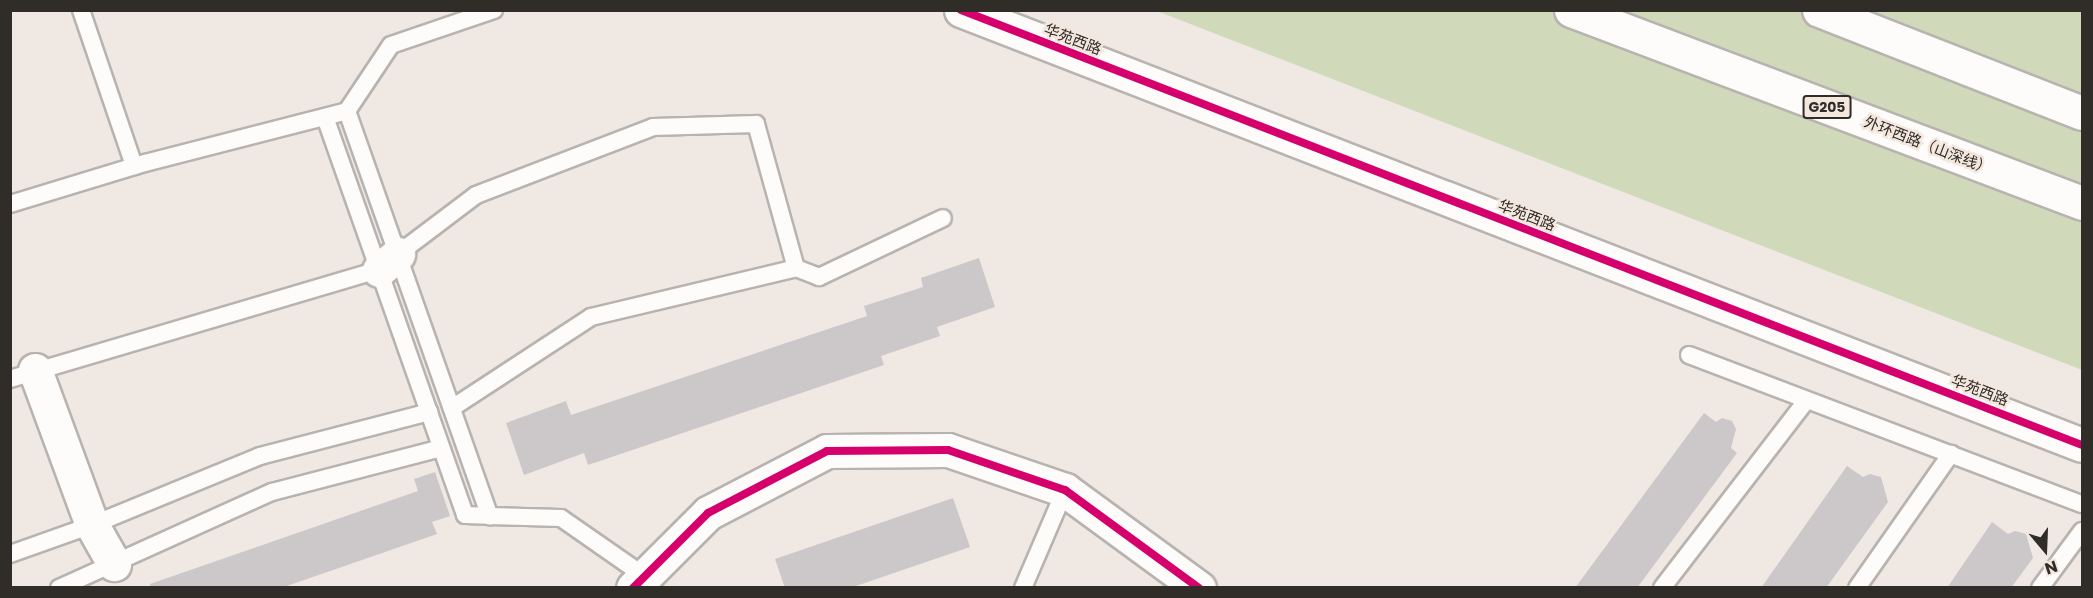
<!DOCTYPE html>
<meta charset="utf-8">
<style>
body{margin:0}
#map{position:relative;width:2093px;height:598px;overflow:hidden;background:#efe8e3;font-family:Poppins,"Noto Sans SC",sans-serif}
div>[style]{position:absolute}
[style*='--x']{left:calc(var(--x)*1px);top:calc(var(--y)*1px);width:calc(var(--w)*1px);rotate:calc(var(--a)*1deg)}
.green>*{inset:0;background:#d0dabb}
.building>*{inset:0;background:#ccc8c9}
.roads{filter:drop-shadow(2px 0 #b9b3af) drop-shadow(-2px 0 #b9b3af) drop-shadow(0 2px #b9b3af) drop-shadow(0 -2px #b9b3af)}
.service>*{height:16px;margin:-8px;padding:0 8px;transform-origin:8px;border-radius:8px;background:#fdfcfb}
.minor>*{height:33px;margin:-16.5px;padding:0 16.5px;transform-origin:16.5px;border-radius:16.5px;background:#fdfcfb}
.tertiary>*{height:33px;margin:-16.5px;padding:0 16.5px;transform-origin:16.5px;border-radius:16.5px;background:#fdfcfb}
.trunk>*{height:33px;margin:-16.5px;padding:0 16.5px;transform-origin:16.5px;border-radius:16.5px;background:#fdfcfb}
.cycleway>*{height:8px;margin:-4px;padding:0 4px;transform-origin:4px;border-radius:4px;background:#d6006c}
span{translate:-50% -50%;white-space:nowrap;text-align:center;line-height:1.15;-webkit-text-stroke:5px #f4e7de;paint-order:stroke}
.shield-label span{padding:2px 4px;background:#f4e7de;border:2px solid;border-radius:4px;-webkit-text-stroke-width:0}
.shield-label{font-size:14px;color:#302c28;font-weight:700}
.street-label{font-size:15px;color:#302c28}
.frame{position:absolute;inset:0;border:12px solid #302c28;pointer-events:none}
.north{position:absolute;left:2015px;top:520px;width:60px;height:60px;-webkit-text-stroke:4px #f4e7de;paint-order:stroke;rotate:161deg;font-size:16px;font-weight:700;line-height:24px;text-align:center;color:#302c28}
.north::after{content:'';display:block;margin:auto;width:21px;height:27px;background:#302c28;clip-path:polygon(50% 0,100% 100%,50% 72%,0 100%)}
</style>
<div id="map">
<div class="green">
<i style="clip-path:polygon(1157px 11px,2082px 11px,2082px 370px)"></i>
</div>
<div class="building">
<i style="clip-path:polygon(979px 258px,995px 307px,937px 327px,940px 336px,881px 356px,884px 365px,588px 465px,584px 453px,524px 475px,506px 423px,566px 401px,571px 415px,867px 316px,864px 306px,923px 287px,921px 278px)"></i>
<i style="clip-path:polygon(1704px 413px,1716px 422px,1722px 418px,1732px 421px,1736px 429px,1731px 448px,1737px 453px,1637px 588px,1575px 588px)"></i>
<i style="clip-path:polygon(1847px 466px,1863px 477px,1870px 474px,1881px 477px,1888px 502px,1826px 588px,1761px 588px)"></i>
<i style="clip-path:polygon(435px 472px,450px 516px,432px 522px,437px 534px,281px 588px,151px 588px,150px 584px,418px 491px,414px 479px)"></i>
<i style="clip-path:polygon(953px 498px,970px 547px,850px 588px,785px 588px,775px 559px)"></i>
<i style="clip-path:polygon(1992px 522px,2008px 534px,2015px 531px,2026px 534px,2033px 558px,2011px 588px,1947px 588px)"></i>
</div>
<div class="roads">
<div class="service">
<i style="--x:81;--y:10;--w:165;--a:71.2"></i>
<i style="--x:347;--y:111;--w:79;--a:-56.3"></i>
<i style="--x:391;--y:45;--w:109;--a:-18.8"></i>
<i style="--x:325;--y:117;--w:422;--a:70.6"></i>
<i style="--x:465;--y:515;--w:25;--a:2"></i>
<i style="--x:10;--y:204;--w:141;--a:-16.9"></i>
<i style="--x:145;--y:163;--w:209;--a:-14.4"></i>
<i style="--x:347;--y:111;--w:430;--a:70.6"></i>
<i style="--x:490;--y:516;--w:71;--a:1.6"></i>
<i style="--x:561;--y:518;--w:100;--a:34.8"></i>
<i style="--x:398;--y:254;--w:98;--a:-37.1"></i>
<i style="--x:476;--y:195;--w:190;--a:-21"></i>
<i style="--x:653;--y:127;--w:103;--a:-1.7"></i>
<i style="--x:756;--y:124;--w:149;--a:74.5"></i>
<i style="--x:1689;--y:355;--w:420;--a:20.8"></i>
<i style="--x:10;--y:379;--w:385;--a:-16.5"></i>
<i style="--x:452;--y:408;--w:166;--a:-33.2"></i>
<i style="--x:591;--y:317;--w:211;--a:-13.4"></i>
<i style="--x:796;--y:268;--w:25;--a:21"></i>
<i style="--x:819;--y:277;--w:137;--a:-25.4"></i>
<i style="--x:10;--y:554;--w:87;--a:-19.5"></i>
<i style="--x:92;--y:525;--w:182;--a:-22.3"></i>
<i style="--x:260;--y:456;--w:175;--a:-14.6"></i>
<i style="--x:59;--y:588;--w:234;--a:-24.3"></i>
<i style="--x:272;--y:492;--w:175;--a:-14.6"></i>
<i style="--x:1023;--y:588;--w:107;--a:-66.8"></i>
<i style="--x:1662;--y:588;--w:237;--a:-52.4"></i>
<i style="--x:1857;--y:588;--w:164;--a:-55"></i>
<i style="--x:2040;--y:588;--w:71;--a:-53.6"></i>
</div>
<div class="minor">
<i style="--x:379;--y:270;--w:25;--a:-40"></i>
<i style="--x:35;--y:370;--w:165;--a:69.8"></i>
<i style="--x:92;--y:525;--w:45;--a:60.6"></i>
<i style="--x:633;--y:588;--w:106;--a:-45"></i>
<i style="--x:708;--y:513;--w:134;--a:-27.5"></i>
<i style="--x:827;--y:451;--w:121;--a:-0.5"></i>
<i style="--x:948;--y:450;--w:124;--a:18.9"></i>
<i style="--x:1065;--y:490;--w:166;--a:36.2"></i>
</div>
<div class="tertiary">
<i style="--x:961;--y:10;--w:1202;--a:21.21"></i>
</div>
<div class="trunk">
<i style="--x:1571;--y:10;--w:546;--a:20.69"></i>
<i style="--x:1819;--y:10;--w:282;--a:21.4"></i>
</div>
</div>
<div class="cycleway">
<i style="--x:961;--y:10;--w:1202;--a:21.21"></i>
<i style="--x:633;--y:588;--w:106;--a:-45"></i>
<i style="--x:708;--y:513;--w:134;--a:-27.5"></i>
<i style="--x:827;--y:451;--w:121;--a:-0.5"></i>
<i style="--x:948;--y:450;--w:124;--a:18.9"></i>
<i style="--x:1065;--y:490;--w:166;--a:36.2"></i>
</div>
<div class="shield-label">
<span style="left:1827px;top:107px">G205</span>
</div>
<div class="street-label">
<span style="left:1073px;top:39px;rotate:21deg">华苑西路</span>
<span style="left:1928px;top:145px;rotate:21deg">外环西路（山深线）</span>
<span style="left:1527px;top:215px;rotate:21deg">华苑西路</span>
<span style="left:1980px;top:390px;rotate:21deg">华苑西路</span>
</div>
<div class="frame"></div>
<div class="north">N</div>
</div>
